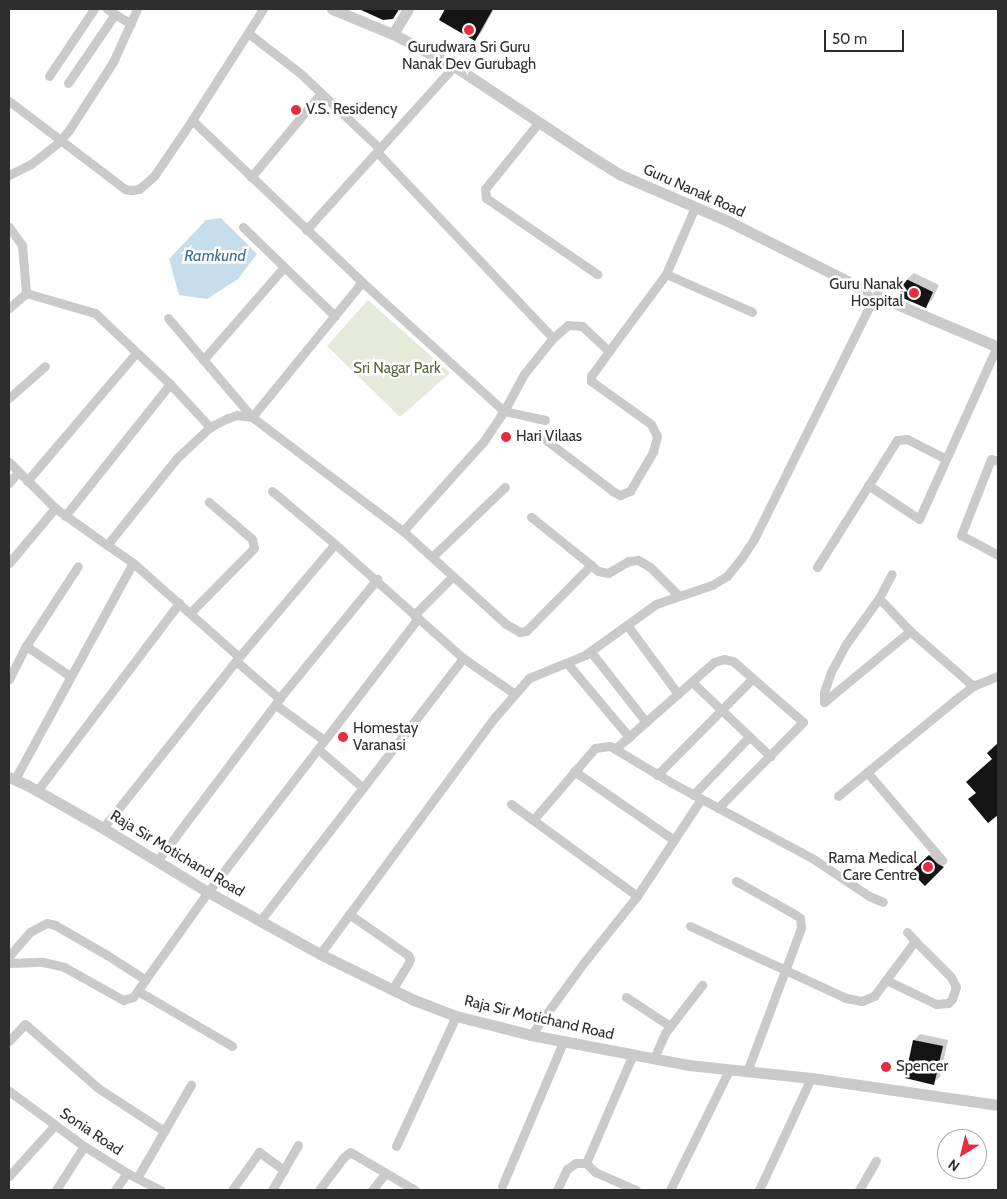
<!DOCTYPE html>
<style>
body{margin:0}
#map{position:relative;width:1007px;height:1199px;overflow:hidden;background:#fff;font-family:Cabin,sans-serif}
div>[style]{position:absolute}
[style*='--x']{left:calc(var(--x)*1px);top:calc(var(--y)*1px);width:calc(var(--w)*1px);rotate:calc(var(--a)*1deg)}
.green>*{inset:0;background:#e4ebdb}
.water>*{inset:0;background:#c6deeb}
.shadow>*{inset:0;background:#0003}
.building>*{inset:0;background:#141414}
.minor>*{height:9px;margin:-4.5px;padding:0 4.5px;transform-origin:4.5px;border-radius:4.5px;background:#cacaca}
.tertiary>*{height:11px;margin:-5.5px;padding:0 5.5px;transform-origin:5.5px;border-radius:5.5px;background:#cacaca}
.dots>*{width:14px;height:14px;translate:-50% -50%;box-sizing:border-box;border:2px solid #fff;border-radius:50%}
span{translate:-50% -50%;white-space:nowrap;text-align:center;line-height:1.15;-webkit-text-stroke:5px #fff;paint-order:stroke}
.poi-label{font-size:15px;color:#2d2d2d}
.left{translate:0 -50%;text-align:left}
.right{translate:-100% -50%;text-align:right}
.street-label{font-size:15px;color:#2d2d2d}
.park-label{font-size:15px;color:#51693a}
.water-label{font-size:16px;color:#3b7190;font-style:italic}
.frame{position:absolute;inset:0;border:10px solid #2d2d2d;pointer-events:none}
.north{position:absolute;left:937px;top:1129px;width:50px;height:50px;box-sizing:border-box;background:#fff;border:1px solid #ababab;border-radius:50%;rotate:216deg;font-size:14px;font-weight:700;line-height:20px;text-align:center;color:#2d2d2d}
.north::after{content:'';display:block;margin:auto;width:18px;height:22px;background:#e62d3f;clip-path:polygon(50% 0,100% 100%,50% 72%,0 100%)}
.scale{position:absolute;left:824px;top:30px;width:80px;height:22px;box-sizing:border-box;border:2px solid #2d2d2d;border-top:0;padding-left:6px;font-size:15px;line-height:18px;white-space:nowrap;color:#2d2d2d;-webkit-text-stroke:4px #fff;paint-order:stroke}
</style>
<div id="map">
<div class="green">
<i style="clip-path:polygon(368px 300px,450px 373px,400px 417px,327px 346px)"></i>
</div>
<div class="water">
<i style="clip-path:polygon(221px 218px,257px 254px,238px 279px,207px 299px,179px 295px,169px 259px,206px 220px)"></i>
</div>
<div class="shadow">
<i style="clip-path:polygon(362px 9px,401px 9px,393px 18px,383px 19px)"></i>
<i style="clip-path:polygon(446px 9px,494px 9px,481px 33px,475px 39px,440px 20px)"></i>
<i style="clip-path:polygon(914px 273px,939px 285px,932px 300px,925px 307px,900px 296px,907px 279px)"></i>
<i style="clip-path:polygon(998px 744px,998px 813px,989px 821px,977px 792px,993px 759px,988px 754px)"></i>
<i style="clip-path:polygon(936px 849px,944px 858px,948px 860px,925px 884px,913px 872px)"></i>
<i style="clip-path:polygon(920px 1034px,948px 1040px,940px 1077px,933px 1083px,914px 1040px)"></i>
</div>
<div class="building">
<i style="clip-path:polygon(359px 9px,399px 9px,393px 19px,383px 20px)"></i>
<i style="clip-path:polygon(445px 9px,493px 9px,475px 41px,439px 20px)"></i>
<i style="clip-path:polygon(906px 279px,933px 292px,926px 308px,898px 296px)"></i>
<i style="clip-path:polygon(998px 743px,998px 815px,988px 823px,968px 799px,976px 793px,966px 782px,992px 759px,987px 753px)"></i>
<i style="clip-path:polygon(929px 855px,938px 864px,944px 867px,925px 886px,911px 872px)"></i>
<i style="clip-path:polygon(913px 1040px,943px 1046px,934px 1085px,905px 1078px)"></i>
</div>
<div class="minor">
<i style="--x:107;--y:9;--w:28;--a:32"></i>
<i style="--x:263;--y:9;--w:132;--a:122.6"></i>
<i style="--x:192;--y:120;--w:235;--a:43.6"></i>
<i style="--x:248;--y:33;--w:66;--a:37.6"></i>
<i style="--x:300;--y:73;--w:110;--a:43.5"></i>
<i style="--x:49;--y:76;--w:81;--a:-56.1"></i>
<i style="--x:68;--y:83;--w:83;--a:-55.7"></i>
<i style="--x:9;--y:101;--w:146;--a:37.2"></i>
<i style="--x:125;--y:189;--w:6;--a:9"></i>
<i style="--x:131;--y:190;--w:8;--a:-7"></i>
<i style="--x:139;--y:189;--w:20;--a:-41"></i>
<i style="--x:154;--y:176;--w:68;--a:-55.8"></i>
<i style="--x:539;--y:122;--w:86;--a:128.9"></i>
<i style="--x:485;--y:189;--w:9;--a:84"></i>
<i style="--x:486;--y:198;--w:135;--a:34.4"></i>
<i style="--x:377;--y:152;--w:256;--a:46.6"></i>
<i style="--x:9;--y:175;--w:25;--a:-27"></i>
<i style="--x:31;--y:164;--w:37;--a:-38"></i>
<i style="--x:60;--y:141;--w:14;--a:-51"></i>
<i style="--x:69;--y:130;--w:81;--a:-57.1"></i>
<i style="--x:113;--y:62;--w:58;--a:-65.6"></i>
<i style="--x:251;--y:177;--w:109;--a:-50.2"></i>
<i style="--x:9;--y:227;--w:22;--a:54"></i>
<i style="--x:22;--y:245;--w:48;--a:85.2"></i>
<i style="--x:26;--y:293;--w:72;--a:16.2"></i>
<i style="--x:95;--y:313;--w:103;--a:43.4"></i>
<i style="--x:170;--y:384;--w:59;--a:47.1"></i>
<i style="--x:243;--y:227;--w:128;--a:44.1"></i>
<i style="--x:306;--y:230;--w:221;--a:-47.9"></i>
<i style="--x:666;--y:274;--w:94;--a:23.8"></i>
<i style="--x:9;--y:308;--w:23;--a:-41"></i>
<i style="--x:168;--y:318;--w:130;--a:49.7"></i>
<i style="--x:252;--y:417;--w:174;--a:-50.8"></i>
<i style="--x:362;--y:282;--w:192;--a:42.3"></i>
<i style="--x:504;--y:411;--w:37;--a:124"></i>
<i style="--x:483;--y:442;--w:120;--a:132"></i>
<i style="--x:203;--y:360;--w:123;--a:-48.9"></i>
<i style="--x:9;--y:398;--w:48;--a:-41.6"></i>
<i style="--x:545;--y:420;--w:42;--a:-167.6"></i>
<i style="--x:504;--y:411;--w:42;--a:-61.6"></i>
<i style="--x:524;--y:374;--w:46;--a:-51.1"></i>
<i style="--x:553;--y:338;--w:20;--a:-41"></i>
<i style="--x:568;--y:325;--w:14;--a:4"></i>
<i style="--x:582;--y:326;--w:37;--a:43"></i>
<i style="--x:609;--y:351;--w:96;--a:-53.5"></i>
<i style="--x:666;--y:274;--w:73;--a:-66.6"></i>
<i style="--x:546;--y:440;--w:86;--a:37.4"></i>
<i style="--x:614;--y:492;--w:7;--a:27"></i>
<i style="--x:620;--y:495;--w:11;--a:-22"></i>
<i style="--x:630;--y:491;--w:45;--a:-59.5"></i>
<i style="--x:653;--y:452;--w:16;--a:-76"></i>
<i style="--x:657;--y:436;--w:13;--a:-117"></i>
<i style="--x:651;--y:424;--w:74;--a:-144.4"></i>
<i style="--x:591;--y:381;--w:5;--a:-90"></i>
<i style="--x:591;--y:376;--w:31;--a:-54"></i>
<i style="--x:998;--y:461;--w:7;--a:-164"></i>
<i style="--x:991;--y:459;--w:82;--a:111.5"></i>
<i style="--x:961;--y:535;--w:42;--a:28.4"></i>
<i style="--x:9;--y:462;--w:65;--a:45"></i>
<i style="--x:55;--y:508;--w:64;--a:35.4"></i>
<i style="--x:27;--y:481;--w:168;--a:-49.6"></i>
<i style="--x:9;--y:483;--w:14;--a:-51"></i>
<i style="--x:868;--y:485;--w:61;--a:33.7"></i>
<i style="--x:919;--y:519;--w:190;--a:-65.7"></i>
<i style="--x:272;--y:491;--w:82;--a:40.1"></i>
<i style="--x:65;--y:516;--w:169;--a:-51.5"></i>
<i style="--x:432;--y:557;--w:101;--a:-43.8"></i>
<i style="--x:9;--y:563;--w:72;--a:-50.1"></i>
<i style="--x:591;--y:565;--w:9;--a:41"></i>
<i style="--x:598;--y:571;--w:10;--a:11"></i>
<i style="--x:608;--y:573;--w:24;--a:-30"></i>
<i style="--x:629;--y:561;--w:9;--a:-6"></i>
<i style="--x:638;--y:560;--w:14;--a:30"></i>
<i style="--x:650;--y:567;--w:40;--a:45"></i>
<i style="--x:817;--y:567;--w:150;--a:-57.8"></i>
<i style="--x:897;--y:440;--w:10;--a:-6"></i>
<i style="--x:907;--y:439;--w:44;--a:27.1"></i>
<i style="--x:879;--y:598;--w:45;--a:46.8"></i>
<i style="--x:910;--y:631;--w:84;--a:41.1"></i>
<i style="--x:190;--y:613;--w:91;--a:-45.4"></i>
<i style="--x:254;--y:548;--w:9;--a:-103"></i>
<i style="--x:252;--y:539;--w:57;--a:-139.3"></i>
<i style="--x:414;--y:615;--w:55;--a:-45"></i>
<i style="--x:627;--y:625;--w:86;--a:53.5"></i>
<i style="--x:591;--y:652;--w:89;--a:51.8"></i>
<i style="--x:239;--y:657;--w:142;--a:-138.4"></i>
<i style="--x:133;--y:563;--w:32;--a:-145"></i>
<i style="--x:107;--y:545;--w:112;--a:-51.2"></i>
<i style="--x:177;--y:458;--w:45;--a:-43.2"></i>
<i style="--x:210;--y:427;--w:20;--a:-27"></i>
<i style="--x:228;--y:418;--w:9;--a:-18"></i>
<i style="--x:237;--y:415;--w:15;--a:8"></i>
<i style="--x:252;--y:417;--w:189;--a:37.1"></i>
<i style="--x:403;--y:531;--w:139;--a:42.1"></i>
<i style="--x:506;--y:624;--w:16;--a:30"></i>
<i style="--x:520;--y:632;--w:6;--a:-9"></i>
<i style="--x:526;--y:631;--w:10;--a:-45"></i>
<i style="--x:533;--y:624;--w:83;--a:-45.5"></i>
<i style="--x:591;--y:565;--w:77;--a:-141.3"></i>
<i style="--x:236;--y:661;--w:58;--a:40.8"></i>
<i style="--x:567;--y:663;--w:97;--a:50"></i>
<i style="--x:70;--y:676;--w:53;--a:-145.7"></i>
<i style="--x:26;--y:646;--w:95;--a:-57"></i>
<i style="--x:9;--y:679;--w:37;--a:-63"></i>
<i style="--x:692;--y:682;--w:108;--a:43.5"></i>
<i style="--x:824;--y:702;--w:10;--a:-90"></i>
<i style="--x:824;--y:692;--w:21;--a:-71"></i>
<i style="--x:831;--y:672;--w:32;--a:-62"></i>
<i style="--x:846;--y:644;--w:57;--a:-54.3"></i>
<i style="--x:879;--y:598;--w:27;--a:-62"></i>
<i style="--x:824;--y:702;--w:112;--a:-39.5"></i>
<i style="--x:276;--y:705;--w:59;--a:36.1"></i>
<i style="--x:318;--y:749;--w:58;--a:40.8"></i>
<i style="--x:615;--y:749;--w:132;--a:-41.3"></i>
<i style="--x:714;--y:662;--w:10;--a:-17"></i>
<i style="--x:724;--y:659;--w:9;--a:13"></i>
<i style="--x:733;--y:661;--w:93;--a:41.1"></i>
<i style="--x:803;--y:722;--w:121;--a:134.7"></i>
<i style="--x:574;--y:771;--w:121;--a:34.6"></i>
<i style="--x:867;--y:772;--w:116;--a:49.6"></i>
<i style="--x:657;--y:775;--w:136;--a:-45.3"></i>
<i style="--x:15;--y:779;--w:246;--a:-61.4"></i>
<i style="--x:37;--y:791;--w:236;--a:-52.9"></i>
<i style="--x:693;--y:795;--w:81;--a:-46"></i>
<i style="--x:838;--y:796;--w:151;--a:-39.4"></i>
<i style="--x:955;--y:700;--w:23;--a:-38"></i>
<i style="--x:973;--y:686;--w:27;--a:-22"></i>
<i style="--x:511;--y:804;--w:156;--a:36.1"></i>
<i style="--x:533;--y:820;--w:95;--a:-49.3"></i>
<i style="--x:595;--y:748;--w:15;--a:-8"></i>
<i style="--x:610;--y:746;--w:72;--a:30.8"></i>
<i style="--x:672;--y:783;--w:159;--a:28.2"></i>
<i style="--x:812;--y:858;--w:69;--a:33.7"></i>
<i style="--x:869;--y:896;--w:15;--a:23"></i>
<i style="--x:103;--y:828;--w:218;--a:-51.5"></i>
<i style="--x:239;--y:657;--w:148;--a:-49.7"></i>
<i style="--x:335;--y:544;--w:171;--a:41.7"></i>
<i style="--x:463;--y:658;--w:63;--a:34.7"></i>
<i style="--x:157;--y:861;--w:209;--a:-53"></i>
<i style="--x:283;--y:694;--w:149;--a:-50.7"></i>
<i style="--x:736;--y:881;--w:69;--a:29.5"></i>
<i style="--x:796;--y:915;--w:5;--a:37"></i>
<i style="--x:800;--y:918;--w:10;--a:84"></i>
<i style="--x:801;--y:928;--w:154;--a:110.6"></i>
<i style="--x:349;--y:914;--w:72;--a:34.8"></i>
<i style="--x:408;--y:955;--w:4;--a:63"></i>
<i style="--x:410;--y:959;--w:5;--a:112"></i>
<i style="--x:408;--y:964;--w:31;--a:122"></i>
<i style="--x:260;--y:921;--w:332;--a:-52.3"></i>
<i style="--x:690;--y:926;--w:172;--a:24.8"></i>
<i style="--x:846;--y:998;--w:16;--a:11"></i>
<i style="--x:862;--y:1001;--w:13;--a:-23"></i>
<i style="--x:874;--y:996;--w:69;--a:-53.3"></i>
<i style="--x:915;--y:941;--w:12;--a:-132"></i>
<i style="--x:320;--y:954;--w:295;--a:-53.6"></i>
<i style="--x:495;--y:717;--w:52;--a:-48.9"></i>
<i style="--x:529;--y:678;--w:61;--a:-22.3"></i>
<i style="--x:585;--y:655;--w:87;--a:-35.7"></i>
<i style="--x:656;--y:604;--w:59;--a:-18.7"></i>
<i style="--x:712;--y:585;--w:17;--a:-31"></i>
<i style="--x:727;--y:576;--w:22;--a:-51"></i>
<i style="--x:741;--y:559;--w:24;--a:-57"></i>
<i style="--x:754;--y:539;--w:272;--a:-63.6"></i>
<i style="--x:9;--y:956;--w:32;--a:-49"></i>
<i style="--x:30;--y:932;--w:19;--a:-28"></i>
<i style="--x:47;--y:923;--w:8;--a:14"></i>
<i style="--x:55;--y:925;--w:60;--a:30"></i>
<i style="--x:107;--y:955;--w:46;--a:32.7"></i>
<i style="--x:9;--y:963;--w:34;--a:-2"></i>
<i style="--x:43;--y:962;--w:22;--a:13"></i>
<i style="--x:64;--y:967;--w:68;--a:29.2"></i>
<i style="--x:123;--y:1000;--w:10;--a:-17"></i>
<i style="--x:133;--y:997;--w:129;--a:-54.5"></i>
<i style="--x:208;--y:892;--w:345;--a:-52.5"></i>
<i style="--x:886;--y:980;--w:55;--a:25.6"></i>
<i style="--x:936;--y:1004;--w:12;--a:-5"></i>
<i style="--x:948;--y:1003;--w:6;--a:-45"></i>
<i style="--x:952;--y:999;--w:13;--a:-72"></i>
<i style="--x:956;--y:987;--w:11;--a:-117"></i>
<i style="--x:951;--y:977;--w:51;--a:-135"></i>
<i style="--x:138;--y:991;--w:109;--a:30.3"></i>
<i style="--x:626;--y:997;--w:53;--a:33.4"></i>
<i style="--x:531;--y:1035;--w:92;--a:-53.9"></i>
<i style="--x:585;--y:961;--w:83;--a:-51.3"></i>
<i style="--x:637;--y:896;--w:116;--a:-56.6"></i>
<i style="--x:9;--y:1041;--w:23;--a:-47"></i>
<i style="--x:25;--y:1024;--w:97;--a:41.2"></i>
<i style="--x:98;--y:1088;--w:79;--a:33.1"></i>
<i style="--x:633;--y:1054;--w:119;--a:113.3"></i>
<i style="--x:586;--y:1163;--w:13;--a:45"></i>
<i style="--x:595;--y:1172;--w:45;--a:23.7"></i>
<i style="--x:654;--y:1058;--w:27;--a:-66"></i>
<i style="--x:665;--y:1033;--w:61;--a:-52.4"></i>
<i style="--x:9;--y:1091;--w:93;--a:36.3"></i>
<i style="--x:84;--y:1146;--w:51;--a:32.1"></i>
<i style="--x:127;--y:1173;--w:38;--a:27"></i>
<i style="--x:396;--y:1146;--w:143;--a:-65.2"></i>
<i style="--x:9;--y:1176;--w:69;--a:-48"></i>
<i style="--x:137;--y:1178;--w:108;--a:-59.9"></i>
<i style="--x:502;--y:1186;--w:156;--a:-67"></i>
<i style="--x:56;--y:1190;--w:52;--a:-57.5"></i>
<i style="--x:115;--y:1190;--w:21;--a:-55"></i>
<i style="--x:232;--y:1190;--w:47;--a:-54.6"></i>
<i style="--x:259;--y:1152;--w:31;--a:36"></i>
<i style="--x:272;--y:1190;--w:52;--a:-60"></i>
<i style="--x:319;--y:1190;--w:40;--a:-53"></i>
<i style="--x:343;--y:1158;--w:9;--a:-41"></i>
<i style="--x:350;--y:1152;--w:75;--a:30.3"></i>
<i style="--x:372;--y:1190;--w:21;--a:-51"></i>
<i style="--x:557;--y:1190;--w:23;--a:-65"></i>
<i style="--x:567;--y:1169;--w:11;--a:-34"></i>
<i style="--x:576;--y:1163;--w:10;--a:0"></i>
<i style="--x:670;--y:1190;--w:134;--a:-63.8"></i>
<i style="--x:759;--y:1190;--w:123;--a:-65.1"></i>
<i style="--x:859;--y:1190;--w:34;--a:-60"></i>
</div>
<div class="tertiary">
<i style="--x:332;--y:9;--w:66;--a:22.3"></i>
<i style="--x:393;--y:34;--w:69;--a:27.7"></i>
<i style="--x:454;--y:66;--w:159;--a:33.5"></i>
<i style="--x:587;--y:154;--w:40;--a:32"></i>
<i style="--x:621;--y:175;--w:116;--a:23.3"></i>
<i style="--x:728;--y:221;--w:165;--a:26.7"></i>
<i style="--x:875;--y:295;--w:134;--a:22.9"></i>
<i style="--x:393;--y:34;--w:29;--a:-59"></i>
<i style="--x:9;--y:777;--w:20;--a:24"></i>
<i style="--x:27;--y:785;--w:87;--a:29.5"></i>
<i style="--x:103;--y:828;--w:123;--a:31.4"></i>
<i style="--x:208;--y:892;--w:128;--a:29"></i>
<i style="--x:320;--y:954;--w:105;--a:26.1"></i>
<i style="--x:414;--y:1000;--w:45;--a:20.9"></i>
<i style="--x:456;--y:1016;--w:77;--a:14.2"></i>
<i style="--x:531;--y:1035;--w:161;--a:10.8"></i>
<i style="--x:689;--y:1065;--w:123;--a:6.1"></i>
<i style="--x:811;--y:1078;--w:189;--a:8.2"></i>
</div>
<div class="dots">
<i style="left:469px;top:30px;background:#e62d3f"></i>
<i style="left:296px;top:110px;background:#e62d3f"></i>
<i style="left:914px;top:293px;background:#e62d3f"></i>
<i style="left:506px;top:437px;background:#e62d3f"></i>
<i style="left:343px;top:737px;background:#e62d3f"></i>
<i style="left:928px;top:867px;background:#e62d3f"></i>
<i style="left:886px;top:1067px;background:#e62d3f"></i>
</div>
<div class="poi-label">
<span style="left:469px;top:56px">Gurudwara Sri Guru<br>Nanak Dev Gurubagh</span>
<span class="left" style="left:306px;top:110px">V.S. Residency</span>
<span class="right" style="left:903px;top:293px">Guru Nanak<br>Hospital</span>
<span class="left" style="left:516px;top:437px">Hari Vilaas</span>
<span class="left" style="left:353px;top:737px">Homestay<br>Varanasi</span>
<span class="right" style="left:917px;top:867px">Rama Medical<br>Care Centre</span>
<span class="left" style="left:896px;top:1067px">Spencer</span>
</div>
<div class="street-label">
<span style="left:694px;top:191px;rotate:24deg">Guru Nanak Road</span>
<span style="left:177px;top:854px;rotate:31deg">Raja Sir Motichand Road</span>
<span style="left:539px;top:1018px;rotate:13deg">Raja Sir Motichand Road</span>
<span style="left:91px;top:1132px;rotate:34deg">Sonia Road</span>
</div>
<div class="park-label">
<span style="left:397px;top:369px">Sri Nagar Park</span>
</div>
<div class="water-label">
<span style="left:215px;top:256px">Ramkund</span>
</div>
<div class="frame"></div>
<div class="north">N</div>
<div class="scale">50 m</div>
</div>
